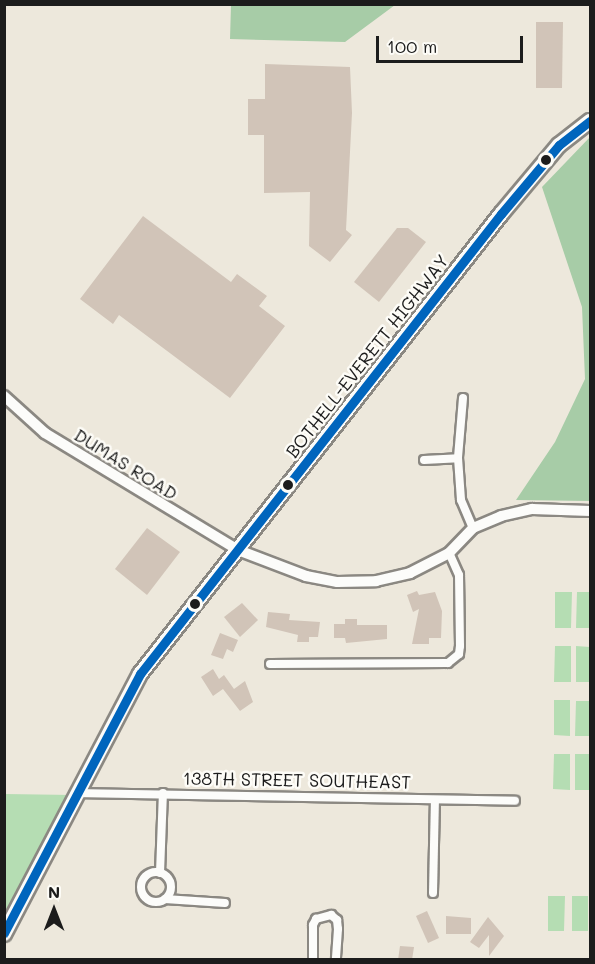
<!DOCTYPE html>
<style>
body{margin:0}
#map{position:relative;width:595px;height:964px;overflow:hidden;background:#ede8dc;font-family:Mali,sans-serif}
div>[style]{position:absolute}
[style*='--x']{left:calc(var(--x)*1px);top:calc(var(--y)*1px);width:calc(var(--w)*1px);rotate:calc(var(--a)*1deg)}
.green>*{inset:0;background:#b5ddb3}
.forest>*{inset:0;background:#a7cca7}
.building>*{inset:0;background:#d1c4b8}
.roads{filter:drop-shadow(2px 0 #8b8882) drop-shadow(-2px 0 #8b8882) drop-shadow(0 2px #8b8882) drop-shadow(0 -2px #8b8882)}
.minor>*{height:8px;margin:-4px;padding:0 4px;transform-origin:4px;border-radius:4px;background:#fcfcfa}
.minor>.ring{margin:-4px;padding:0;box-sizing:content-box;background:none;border:8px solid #fcfcfa;border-radius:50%}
.tertiary>*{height:10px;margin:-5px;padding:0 5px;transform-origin:5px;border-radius:5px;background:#fcfcfa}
.primary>*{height:14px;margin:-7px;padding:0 7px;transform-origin:7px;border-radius:7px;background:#fcfcfa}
.bus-1>*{height:9px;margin:-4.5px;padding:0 4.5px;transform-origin:4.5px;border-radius:4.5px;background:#0065bd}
.dots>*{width:16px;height:16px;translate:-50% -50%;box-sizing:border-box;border:3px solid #fdfcf7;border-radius:50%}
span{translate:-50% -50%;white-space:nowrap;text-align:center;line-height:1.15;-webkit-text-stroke:5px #fdfcf7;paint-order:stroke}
.street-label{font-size:18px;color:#1c1c1c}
.frame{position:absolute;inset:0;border:6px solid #1c1c1c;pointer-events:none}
.north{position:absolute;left:24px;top:880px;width:60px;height:60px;-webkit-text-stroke:4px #fdfcf7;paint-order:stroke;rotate:0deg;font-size:16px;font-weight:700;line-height:24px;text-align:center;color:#1c1c1c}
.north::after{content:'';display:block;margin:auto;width:21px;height:27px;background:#1c1c1c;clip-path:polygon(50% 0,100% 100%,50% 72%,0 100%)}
.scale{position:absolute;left:376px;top:36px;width:147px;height:27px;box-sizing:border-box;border:3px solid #1c1c1c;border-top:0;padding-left:8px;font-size:18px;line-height:21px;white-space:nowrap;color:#1c1c1c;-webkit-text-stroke:4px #fdfcf7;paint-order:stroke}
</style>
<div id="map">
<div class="green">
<i style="clip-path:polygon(555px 592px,572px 592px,571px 628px,555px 628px)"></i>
<i style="clip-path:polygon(577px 592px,590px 592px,590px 628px,576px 628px)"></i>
<i style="clip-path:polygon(555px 646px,571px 646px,571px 682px,554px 682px)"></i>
<i style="clip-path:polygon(576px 646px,590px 647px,590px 682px,576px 682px)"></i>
<i style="clip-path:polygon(554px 700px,570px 700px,570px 736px,554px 735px)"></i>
<i style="clip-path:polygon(576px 701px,590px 701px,590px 736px,575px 736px)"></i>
<i style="clip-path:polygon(554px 754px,570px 754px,570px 790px,553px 789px)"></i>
<i style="clip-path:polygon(575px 754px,590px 754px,590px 790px,575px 790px)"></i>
<i style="clip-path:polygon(5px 794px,73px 795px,5px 926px)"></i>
<i style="clip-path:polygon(548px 896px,565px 896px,564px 931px,548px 931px)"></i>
<i style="clip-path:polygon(572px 896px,588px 896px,588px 931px,572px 931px)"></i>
</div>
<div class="forest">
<i style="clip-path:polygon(231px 5px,231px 4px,395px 5px,345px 42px,230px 39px)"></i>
<i style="clip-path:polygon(590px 137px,590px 501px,516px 500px,555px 442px,585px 379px,582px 307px,542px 187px)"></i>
</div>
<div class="building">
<i style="clip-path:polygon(536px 22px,563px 22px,562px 88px,536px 88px)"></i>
<i style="clip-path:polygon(265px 64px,350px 67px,352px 113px,346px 230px,352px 235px,330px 262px,309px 246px,310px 192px,264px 193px,264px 135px,248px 135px,248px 99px,265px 99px)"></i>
<i style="clip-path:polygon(143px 216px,231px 282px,237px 274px,267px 296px,259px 306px,285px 326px,230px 398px,119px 315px,113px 324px,80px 299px)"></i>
<i style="clip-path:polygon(397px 228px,408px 228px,426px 242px,379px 302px,354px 282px)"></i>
<i style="clip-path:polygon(147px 528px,180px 552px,147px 595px,115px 569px)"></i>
<i style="clip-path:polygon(417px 591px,419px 595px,435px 592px,442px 611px,441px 638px,429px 638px,429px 644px,412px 644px,419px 609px,413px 612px,407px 595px)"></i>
<i style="clip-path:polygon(242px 603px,258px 620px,240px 637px,224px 617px)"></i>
<i style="clip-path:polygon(268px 612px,290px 614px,289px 620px,320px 622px,318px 637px,309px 637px,309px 642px,297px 642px,298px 635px,266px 627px)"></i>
<i style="clip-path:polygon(345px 619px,357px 619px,357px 625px,387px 625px,387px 639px,346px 643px,345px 638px,334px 638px,334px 624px,345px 624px)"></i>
<i style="clip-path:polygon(220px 633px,238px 640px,233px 652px,227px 649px,223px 659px,211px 655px)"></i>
<i style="clip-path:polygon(213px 669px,219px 679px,224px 675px,234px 689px,245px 681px,253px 702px,240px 711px,223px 689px,213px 696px,201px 677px)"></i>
<i style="clip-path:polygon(427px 911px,439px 938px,428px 943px,416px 916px)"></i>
<i style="clip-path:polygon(446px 916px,471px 918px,471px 934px,446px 934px)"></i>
<i style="clip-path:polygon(488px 917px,504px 936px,489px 956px,489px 935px,479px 948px,470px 942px)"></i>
<i style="clip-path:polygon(400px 946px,414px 947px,412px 960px,398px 960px)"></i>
</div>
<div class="roads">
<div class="minor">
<i style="--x:463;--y:398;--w:60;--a:94.8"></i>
<i style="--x:458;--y:458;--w:42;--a:85.9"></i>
<i style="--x:461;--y:500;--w:30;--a:67"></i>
<i style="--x:424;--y:460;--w:34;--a:-3"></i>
<i style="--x:270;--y:664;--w:178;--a:-0.3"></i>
<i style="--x:448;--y:663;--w:14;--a:-39"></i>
<i style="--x:459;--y:654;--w:8;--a:-83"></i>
<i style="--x:460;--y:646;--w:71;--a:-90.8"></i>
<i style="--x:459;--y:575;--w:24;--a:-114"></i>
<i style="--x:78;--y:793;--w:437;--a:1"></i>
<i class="ring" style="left:141px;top:872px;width:22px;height:22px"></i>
<i style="--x:160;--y:873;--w:80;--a:-87.9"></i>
<i style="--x:433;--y:893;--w:93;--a:-88.8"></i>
<i style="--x:165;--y:899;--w:60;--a:3.8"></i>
<i style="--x:313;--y:960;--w:35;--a:-90"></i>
<i style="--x:313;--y:925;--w:7;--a:-63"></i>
<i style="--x:316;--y:919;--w:16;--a:-15"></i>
<i style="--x:331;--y:915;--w:8;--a:40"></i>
<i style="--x:337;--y:920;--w:9;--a:84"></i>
<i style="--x:338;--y:929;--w:31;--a:94"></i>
</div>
<div class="tertiary">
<i style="--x:4;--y:396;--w:55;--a:42.1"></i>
<i style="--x:45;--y:433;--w:226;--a:31.2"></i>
<i style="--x:238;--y:550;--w:73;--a:20.9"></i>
<i style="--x:306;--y:576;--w:32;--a:11"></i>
<i style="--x:337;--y:582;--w:39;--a:-1"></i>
<i style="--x:376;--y:581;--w:35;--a:-13"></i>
<i style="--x:410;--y:573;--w:44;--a:-27.1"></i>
<i style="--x:449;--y:553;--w:35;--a:-46"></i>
<i style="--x:473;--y:528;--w:30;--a:-23"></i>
<i style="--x:501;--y:516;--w:32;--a:-13"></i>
<i style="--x:532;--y:509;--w:58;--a:2"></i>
</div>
<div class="primary">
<i style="--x:4;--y:934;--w:293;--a:-62.4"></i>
<i style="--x:140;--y:674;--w:585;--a:-51.88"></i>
<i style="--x:501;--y:214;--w:90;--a:-50"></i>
<i style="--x:559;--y:145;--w:39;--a:-38"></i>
</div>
</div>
<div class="bus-1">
<i style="--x:4;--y:933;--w:293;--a:-62.3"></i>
<i style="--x:140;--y:674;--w:585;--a:-51.88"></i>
<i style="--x:501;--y:214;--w:90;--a:-50"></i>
<i style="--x:559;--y:145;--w:39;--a:-38"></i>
</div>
<div class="dots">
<i style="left:546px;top:160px;background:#1c1c1c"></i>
<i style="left:288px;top:485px;background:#1c1c1c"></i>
<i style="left:195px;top:604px;background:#1c1c1c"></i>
</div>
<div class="street-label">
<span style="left:367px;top:356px;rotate:-52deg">BOTHELL-EVERETT HIGHWAY</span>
<span style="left:126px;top:464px;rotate:32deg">DUMAS ROAD</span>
<span style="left:297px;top:780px;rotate:1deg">138TH STREET SOUTHEAST</span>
</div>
<div class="frame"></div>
<div class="north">N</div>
<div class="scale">100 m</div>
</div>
